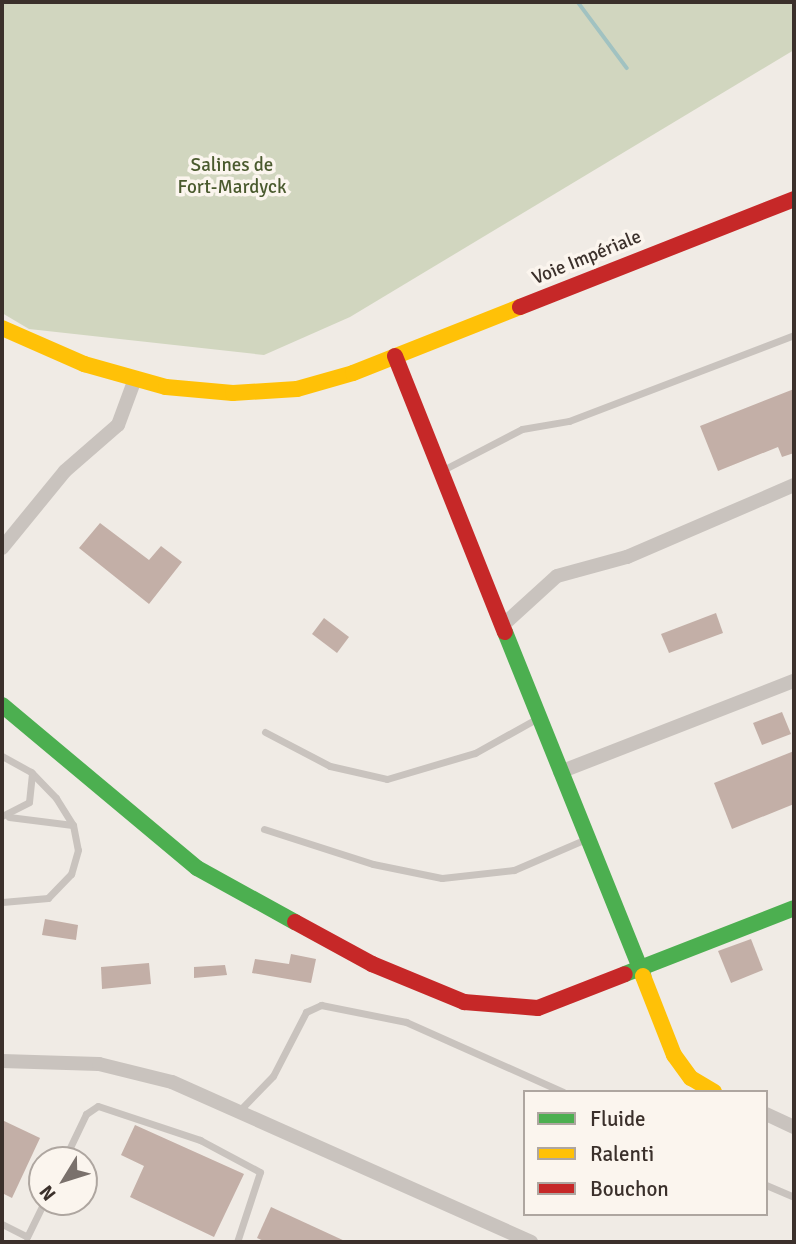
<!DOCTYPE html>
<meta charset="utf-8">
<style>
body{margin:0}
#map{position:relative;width:796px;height:1244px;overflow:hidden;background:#f0ebe5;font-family:Signika,sans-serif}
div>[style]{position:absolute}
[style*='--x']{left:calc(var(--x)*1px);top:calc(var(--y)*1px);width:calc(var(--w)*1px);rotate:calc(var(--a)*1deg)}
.green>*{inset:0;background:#d1d6bf}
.stream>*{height:3.5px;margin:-1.75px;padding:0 1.75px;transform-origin:1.75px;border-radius:1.75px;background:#a1c2c1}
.building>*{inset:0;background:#c3afa7}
.lane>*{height:7px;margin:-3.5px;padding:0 3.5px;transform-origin:3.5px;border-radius:3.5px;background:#c9c3be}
.street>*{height:14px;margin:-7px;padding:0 7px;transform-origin:7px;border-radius:7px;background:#c9c3be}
.fast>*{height:16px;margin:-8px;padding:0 8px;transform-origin:8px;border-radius:8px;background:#4caf50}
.slow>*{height:16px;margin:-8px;padding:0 8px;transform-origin:8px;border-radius:8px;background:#ffc107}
.jam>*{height:16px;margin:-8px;padding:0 8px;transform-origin:8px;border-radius:8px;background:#c62828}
span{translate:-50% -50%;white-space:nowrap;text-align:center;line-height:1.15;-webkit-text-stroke:7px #fbf5ee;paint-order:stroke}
.park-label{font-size:19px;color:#4a5a2e}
.street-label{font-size:19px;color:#3b302b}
.frame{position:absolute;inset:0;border:4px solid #3b302b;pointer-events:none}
.legend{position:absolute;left:523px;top:1090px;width:245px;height:126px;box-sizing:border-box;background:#fbf5ee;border:2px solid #aea6a0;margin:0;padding:9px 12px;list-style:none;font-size:21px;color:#3b302b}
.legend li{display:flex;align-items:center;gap:14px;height:35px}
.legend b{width:35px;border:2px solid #aea6a0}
.north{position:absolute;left:28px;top:1146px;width:70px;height:70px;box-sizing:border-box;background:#fbf5ee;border:2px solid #aea6a0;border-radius:50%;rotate:232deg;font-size:19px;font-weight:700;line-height:28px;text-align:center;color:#3b302b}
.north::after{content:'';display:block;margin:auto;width:24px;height:32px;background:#7a716c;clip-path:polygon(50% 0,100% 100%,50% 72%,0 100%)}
</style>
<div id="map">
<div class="green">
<i style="clip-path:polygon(2px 2px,794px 2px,794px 50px,350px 317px,264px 355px,29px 329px,2px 313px)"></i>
</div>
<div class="stream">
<i style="--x:578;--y:2;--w:82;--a:53.4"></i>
</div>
<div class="building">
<i style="clip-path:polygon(794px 389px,794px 453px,782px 457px,778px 447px,718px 471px,700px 426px)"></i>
<i style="clip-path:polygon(100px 523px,149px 560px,161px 546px,182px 562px,149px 604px,79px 548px)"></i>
<i style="clip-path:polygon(716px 613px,723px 633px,669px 653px,661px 634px)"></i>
<i style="clip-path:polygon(324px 618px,349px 637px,337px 653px,312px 634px)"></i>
<i style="clip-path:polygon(782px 712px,791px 734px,762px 745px,753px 723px)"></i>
<i style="clip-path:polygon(794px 751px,794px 804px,732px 829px,714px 783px)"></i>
<i style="clip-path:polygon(45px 919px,78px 925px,76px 940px,42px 935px)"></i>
<i style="clip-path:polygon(751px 939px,763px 970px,731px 983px,718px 951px)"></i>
<i style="clip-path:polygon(291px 954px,316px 959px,311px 983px,252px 973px,255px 959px,289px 964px)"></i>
<i style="clip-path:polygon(149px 963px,151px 984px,102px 989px,101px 967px)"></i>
<i style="clip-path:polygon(225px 965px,227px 975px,194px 978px,194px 967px)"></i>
<i style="clip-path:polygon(2px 1120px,40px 1138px,12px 1198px,2px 1193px)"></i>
<i style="clip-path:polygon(135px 1125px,244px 1174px,214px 1237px,130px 1197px,144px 1166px,121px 1155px)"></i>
<i style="clip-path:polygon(271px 1207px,347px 1242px,266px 1242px,257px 1238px)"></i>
</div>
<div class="lane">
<i style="--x:441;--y:471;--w:91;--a:-27.4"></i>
<i style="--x:522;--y:429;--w:48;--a:-9.7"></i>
<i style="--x:569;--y:421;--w:241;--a:-20.9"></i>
<i style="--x:265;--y:732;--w:73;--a:27.6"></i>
<i style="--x:330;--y:766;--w:58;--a:12.8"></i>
<i style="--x:387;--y:779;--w:92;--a:-16.5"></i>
<i style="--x:475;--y:753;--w:72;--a:-29.1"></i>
<i style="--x:2;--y:756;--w:33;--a:29"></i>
<i style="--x:31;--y:772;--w:36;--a:46"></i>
<i style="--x:56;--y:798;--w:32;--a:58"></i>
<i style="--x:73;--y:825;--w:25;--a:79"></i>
<i style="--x:78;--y:850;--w:25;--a:106"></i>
<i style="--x:71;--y:874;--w:33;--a:134"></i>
<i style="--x:48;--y:898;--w:46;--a:175"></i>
<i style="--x:2;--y:816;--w:30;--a:-27"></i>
<i style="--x:29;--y:802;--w:29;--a:-84"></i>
<i style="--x:9;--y:817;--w:64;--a:7.1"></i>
<i style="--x:264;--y:829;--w:114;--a:17.8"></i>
<i style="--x:373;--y:864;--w:70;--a:11.5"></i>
<i style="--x:442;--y:878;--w:72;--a:-6.3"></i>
<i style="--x:514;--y:870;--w:78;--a:-23.3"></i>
<i style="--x:240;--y:1110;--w:47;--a:-45.9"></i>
<i style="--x:273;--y:1076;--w:72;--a:-62.7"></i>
<i style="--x:306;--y:1012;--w:17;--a:-25"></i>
<i style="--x:321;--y:1005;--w:87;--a:11.3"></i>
<i style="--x:406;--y:1022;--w:172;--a:24"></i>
<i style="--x:64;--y:1160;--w:51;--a:-64.4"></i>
<i style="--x:86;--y:1114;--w:14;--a:-34"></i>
<i style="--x:98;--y:1106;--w:108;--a:18.4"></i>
<i style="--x:200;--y:1140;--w:68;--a:28.1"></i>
<i style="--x:260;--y:1172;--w:74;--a:108.2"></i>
<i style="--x:766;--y:1185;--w:30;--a:23"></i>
<i style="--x:2;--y:1224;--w:28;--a:27"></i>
<i style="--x:27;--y:1237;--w:39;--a:-64"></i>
</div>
<div class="street">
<i style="--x:2;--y:548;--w:99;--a:-50.7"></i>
<i style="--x:65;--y:471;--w:70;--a:-41"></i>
<i style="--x:118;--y:425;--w:49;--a:-69.7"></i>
<i style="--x:502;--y:626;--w:74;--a:-42.3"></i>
<i style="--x:557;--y:576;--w:73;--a:-15.2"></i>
<i style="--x:627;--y:557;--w:182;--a:-23.3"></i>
<i style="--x:560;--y:772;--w:251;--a:-21.3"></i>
<i style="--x:2;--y:1061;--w:97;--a:1.8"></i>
<i style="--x:99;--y:1064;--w:75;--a:13.9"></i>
<i style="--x:172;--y:1082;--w:393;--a:24"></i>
<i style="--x:766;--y:1114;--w:31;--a:25"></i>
</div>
<div class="fast">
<i style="--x:505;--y:632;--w:371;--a:68.1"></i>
<i style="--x:2;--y:705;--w:254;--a:39.9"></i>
<i style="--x:197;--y:868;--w:112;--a:28.9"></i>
<i style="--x:625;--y:974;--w:181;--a:-21.3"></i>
</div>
<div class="slow">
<i style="--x:2;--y:328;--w:90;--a:23.7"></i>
<i style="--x:84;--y:364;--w:85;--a:15.7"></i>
<i style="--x:166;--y:387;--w:67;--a:5.1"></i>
<i style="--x:233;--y:393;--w:64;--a:-3.6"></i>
<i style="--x:297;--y:389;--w:58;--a:-15.9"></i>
<i style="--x:353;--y:373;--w:180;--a:-21.6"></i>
<i style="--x:643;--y:976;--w:85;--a:68.6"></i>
<i style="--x:674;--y:1055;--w:29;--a:54"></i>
<i style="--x:691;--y:1078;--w:27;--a:31"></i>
</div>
<div class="jam">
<i style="--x:520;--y:307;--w:295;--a:-21.5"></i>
<i style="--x:395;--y:356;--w:297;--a:68.3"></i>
<i style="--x:295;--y:922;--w:88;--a:28.6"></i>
<i style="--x:372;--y:964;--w:100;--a:22.4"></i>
<i style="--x:464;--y:1002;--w:74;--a:4.6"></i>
<i style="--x:538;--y:1008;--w:93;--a:-21.3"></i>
</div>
<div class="park-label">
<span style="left:232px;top:177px">Salines de<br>Fort-Mardyck</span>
</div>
<div class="street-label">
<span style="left:587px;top:258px;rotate:-22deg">Voie Impériale</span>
</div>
<div class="frame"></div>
<ul class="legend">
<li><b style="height:9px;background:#4caf50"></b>Fluide</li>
<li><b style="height:9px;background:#ffc107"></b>Ralenti</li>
<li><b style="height:9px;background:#c62828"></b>Bouchon</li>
</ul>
<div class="north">N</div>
</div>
